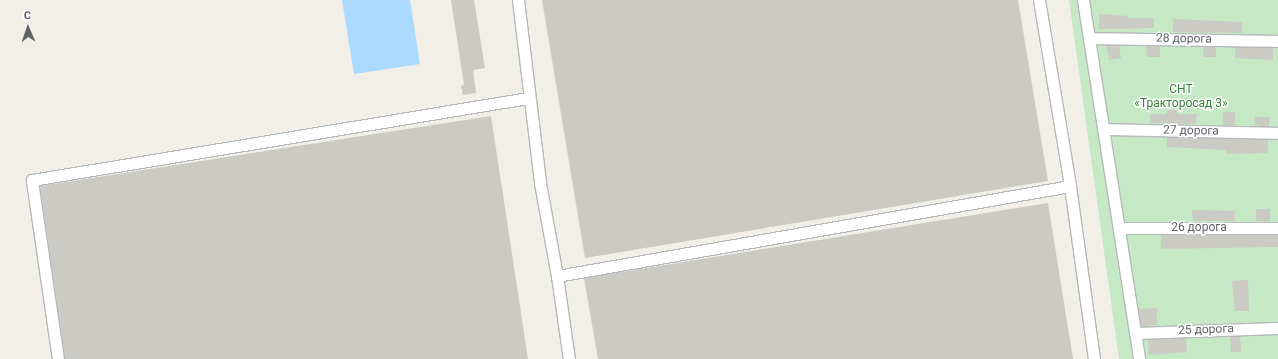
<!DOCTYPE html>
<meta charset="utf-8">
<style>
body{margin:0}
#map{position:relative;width:1278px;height:359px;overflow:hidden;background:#f1efe8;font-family:Roboto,sans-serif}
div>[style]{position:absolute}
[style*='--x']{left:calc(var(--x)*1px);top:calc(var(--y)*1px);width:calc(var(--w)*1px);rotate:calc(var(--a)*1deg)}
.green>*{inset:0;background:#c5e8c5}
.water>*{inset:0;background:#aadaff}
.building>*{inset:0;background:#cccac5}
.roads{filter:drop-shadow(1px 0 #b5b8bc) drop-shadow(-1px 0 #b5b8bc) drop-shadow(0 1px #b5b8bc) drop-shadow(0 -1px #b5b8bc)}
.minor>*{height:11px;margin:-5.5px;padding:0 5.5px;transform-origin:5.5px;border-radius:5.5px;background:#fff}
span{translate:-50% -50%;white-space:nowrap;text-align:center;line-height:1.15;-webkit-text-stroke:3px #fff;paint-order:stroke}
.street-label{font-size:12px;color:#5f6368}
.park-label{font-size:12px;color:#348238}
.north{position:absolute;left:8px;top:8px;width:40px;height:40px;-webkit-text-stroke:3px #fff;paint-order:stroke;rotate:358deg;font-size:11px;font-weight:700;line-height:16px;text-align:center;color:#5f6368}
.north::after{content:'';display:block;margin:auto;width:14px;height:18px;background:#5f6368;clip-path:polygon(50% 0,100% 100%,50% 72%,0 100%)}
</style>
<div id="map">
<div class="green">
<i style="clip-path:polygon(1069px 0,1278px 0,1278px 359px,1119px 359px)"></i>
</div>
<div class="water">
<i style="clip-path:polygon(342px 0,410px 0,420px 64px,354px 74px)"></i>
</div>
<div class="building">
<i style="clip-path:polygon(451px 0,474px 0,485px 68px,473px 70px,476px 93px,463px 95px,461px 86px,464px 85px)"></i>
<i style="clip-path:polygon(542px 0,1018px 0,1048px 181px,585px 258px)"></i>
<i style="clip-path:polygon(1099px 14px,1128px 16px,1128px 18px,1154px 18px,1154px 28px,1099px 29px)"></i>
<i style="clip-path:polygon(1173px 19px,1242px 22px,1242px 33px,1173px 32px)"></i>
<i style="clip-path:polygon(1106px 45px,1119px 45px,1121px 58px,1109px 60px)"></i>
<i style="clip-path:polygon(1146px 46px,1160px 46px,1160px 57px,1147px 57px)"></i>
<i style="clip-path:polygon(1203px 47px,1216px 47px,1216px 57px,1203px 57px)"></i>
<i style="clip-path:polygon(1235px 47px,1273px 48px,1273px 60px,1235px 58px)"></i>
<i style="clip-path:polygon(1167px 110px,1177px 110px,1177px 114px,1197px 114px,1196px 124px,1150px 123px,1150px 114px,1167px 114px)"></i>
<i style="clip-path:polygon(1223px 112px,1235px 112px,1235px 125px,1223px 125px)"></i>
<i style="clip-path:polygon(491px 116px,528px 359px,65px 359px,40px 186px)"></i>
<i style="clip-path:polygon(1255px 117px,1269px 117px,1269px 126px,1255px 125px)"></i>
<i style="clip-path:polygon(1167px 137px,1268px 140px,1268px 153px,1227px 154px,1227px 150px,1167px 147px)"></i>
<i style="clip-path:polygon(1048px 203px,1073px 359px,598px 359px,584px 278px)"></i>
<i style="clip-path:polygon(1256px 209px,1270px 209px,1270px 221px,1256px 221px)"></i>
<i style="clip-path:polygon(1192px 210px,1235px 211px,1235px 221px,1193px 221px)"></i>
<i style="clip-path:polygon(1161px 235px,1278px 235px,1278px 247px,1161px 249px)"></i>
<i style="clip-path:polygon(1248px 280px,1249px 311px,1235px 311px,1232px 281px)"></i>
<i style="clip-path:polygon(1157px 308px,1157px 325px,1141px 326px,1139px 309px)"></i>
<i style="clip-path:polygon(1240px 336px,1241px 352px,1231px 352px,1230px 337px)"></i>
<i style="clip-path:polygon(1186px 338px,1187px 352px,1149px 355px,1148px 340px)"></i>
</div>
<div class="roads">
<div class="minor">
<i style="--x:518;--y:0;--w:184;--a:83.1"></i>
<i style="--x:540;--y:183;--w:95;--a:79.6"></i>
<i style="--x:557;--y:276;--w:84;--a:81.8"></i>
<i style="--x:1039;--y:0;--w:189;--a:80.5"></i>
<i style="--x:1070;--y:186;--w:175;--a:82.1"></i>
<i style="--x:1083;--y:0;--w:363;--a:81.1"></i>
<i style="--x:1089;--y:38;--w:189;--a:0.9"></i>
<i style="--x:1103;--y:129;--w:175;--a:1.3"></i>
<i style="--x:1119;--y:228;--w:159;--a:0"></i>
<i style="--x:557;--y:276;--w:521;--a:-9.95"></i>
<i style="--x:1135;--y:333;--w:143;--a:-2"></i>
<i style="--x:58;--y:359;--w:181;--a:-98.3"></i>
<i style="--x:32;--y:180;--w:503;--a:-9.39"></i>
</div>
</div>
<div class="street-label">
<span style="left:1184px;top:39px;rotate:1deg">28 дорога</span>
<span style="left:1191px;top:131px;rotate:1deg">27 дорога</span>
<span style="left:1199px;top:228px">26 дорога</span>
<span style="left:1206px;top:330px;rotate:-2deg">25 дорога</span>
</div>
<div class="park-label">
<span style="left:1181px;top:97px">СНТ<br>«Тракторосад 3»</span>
</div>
<div class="north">С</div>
</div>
